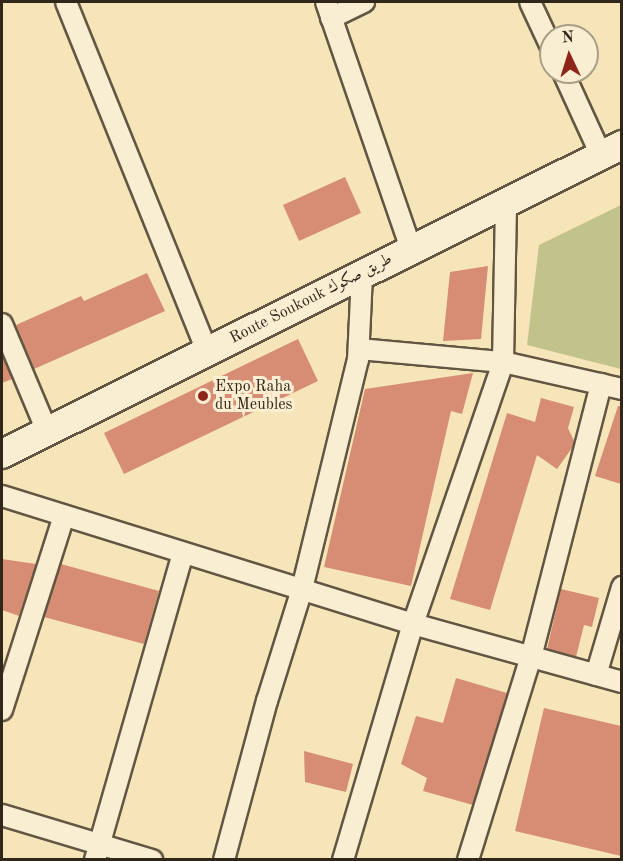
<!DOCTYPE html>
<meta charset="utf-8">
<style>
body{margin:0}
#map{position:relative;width:623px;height:861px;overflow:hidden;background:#f6e5b8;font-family:"Old Standard TT",Amiri,serif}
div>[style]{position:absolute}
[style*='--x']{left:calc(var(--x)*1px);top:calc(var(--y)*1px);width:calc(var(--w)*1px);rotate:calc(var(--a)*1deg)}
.green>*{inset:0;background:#c2c38b}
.building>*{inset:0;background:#d68d73}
.roads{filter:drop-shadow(2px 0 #625642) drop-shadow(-2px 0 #625642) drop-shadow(0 2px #625642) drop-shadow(0 -2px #625642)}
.street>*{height:20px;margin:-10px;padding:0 10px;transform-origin:10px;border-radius:10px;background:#f9eed1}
.secondary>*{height:28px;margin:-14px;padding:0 14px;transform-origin:14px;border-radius:14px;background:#f9eed1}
.dots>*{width:16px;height:16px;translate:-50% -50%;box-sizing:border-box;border:3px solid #f9eed1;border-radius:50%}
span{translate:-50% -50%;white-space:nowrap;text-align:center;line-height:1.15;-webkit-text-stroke:6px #f9eed1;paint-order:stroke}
.street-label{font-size:16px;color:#30261a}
.poi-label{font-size:16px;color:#30261a}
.left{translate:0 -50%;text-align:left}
.frame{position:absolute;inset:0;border:3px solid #30261a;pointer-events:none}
.north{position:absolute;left:539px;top:24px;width:60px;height:60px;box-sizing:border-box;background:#f9eed1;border:2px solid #a99e88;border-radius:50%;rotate:356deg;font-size:16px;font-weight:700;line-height:24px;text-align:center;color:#30261a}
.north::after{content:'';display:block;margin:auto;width:21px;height:27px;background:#8f2418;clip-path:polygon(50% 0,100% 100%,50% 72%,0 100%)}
</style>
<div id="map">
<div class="green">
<i style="clip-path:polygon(621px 205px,621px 369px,527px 345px,539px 245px)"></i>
</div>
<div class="building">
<i style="clip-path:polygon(345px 177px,361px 213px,299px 241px,283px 205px)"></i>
<i style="clip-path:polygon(488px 266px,481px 339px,443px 341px,450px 272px)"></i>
<i style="clip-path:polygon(147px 273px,165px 311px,34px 369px,16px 325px,81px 296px,84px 301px)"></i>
<i style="clip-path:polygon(298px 339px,318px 381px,124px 474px,104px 433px)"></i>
<i style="clip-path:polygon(2px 354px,12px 379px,2px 383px)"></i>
<i style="clip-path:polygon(473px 373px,462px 414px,451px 411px,411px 586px,324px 567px,365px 389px)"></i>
<i style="clip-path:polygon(541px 398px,574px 407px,568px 428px,574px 441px,572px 448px,557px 469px,537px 455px,490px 610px,450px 599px,507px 413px,535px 422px)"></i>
<i style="clip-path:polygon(618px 406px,621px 406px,621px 484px,595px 476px)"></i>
<i style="clip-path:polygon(2px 559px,36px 564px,19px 616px,2px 610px)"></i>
<i style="clip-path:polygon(61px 564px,159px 591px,144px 644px,44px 617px)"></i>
<i style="clip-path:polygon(561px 589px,599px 598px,592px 627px,584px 625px,576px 657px,547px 649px)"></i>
<i style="clip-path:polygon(456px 678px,507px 693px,473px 805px,423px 791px,427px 778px,401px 764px,416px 716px,443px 723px)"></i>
<i style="clip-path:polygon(544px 708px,621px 726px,621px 856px,515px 831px)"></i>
<i style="clip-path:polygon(304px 751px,353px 764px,346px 792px,305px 782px)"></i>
</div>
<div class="roads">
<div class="street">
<i style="--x:66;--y:2;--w:376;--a:68"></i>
<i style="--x:326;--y:2;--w:261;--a:71"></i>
<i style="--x:530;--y:2;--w:50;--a:65"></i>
<i style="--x:331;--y:18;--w:37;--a:-26"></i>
<i style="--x:563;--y:72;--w:91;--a:65.4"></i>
<i style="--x:2;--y:324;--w:116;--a:67.2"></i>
<i style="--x:359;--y:349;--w:145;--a:5.2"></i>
<i style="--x:503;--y:362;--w:122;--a:12.8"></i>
<i style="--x:2;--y:496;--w:430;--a:17.3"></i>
<i style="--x:413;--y:624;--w:217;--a:15.5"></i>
<i style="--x:596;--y:675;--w:92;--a:-73.5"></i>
<i style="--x:2;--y:710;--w:204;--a:-72.3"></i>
<i style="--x:2;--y:815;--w:157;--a:16.7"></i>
<i style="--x:95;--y:860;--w:319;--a:-74"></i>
<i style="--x:224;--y:860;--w:165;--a:-74.9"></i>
<i style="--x:267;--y:701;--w:117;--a:-72.6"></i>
<i style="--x:302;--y:589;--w:236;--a:-76.3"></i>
<i style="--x:358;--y:360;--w:86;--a:-87.3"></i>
<i style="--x:343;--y:860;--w:246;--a:-73.5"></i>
<i style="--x:413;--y:624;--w:277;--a:-71"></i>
<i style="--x:503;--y:362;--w:160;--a:-88.9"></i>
<i style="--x:468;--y:860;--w:213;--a:-72.8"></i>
<i style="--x:531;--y:657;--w:282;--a:-75.6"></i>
</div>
<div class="secondary">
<i style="--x:2;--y:454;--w:693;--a:-26.49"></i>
</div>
</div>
<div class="dots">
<i style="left:203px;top:396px;background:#8f2418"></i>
</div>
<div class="street-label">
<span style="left:311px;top:299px;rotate:-27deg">Route Soukouk طريق صكوك</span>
</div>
<div class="poi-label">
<span class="left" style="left:215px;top:396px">Expo Raha<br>du Meubles</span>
</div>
<div class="frame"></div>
<div class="north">N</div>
</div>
